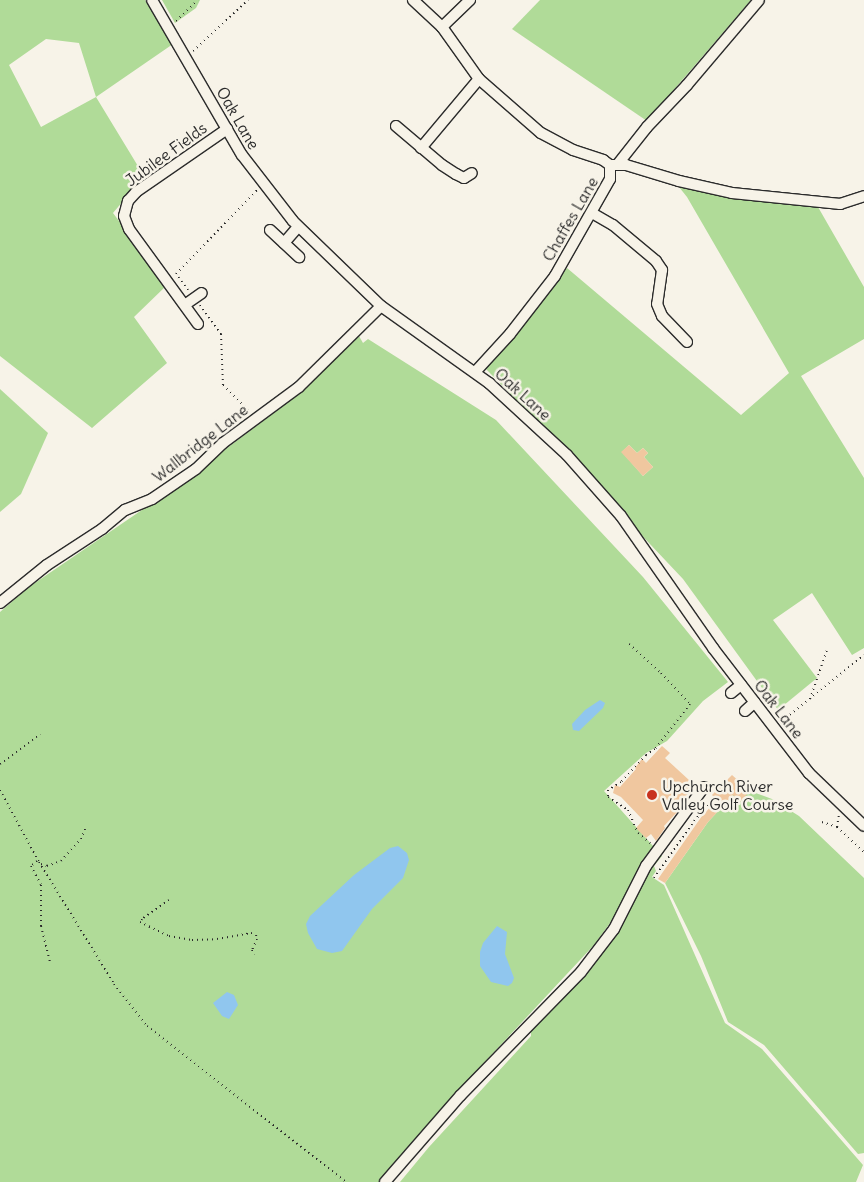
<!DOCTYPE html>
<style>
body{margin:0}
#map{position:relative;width:864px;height:1182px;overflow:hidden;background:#f7f3e8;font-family:Delius,sans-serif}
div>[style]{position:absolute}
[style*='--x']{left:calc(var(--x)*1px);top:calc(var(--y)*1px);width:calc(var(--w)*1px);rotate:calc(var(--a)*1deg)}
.green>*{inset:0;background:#b0db98}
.water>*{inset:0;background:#90c6ee}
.building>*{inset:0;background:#f0c79f}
.path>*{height:2px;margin-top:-1px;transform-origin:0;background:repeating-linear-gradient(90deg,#2b2b2b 0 1px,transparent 0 5px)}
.roads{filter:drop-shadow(1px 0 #2b2b2b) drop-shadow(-1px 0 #2b2b2b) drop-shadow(0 1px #2b2b2b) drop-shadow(0 -1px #2b2b2b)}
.minor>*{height:10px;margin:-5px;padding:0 5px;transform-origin:5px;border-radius:5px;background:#f7f3e8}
.dots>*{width:14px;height:14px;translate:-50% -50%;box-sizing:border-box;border:2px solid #f7f3e8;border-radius:50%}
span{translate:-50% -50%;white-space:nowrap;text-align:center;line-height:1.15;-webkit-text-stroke:5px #f7f3e8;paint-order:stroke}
.street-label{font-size:16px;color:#2b2b2b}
.poi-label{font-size:16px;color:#2b2b2b}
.left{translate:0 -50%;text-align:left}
</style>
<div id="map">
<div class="green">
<i style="clip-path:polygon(evenodd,0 0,145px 0,173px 44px,96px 97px,144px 176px,113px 213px,167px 285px,134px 317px,167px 363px,92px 428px,0 356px,0 0,46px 39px,79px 43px,96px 97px,41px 127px,9px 65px,46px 39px)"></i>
<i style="clip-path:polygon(162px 0,200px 0,196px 8px,175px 23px)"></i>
<i style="clip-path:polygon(540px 0,751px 0,647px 121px,512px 29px)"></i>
<i style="clip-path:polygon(evenodd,679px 187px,818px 207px,864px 287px,864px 339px,801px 376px,864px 478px,864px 648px,852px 655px,812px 593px,773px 620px,817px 678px,778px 710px,683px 579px,582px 472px,581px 466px,486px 369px,567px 268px,741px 415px,789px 373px,687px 197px,679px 187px,629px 445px,637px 453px,643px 448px,648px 453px,644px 457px,653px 467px,643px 476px,622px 452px,629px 445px)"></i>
<i style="clip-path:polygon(359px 336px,363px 343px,368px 339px,496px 420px,643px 577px,728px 682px,703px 701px,667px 741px,646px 753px,604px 791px,662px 856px,654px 866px,656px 871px,652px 877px,664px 885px,725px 1023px,762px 1049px,863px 1165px,856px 1182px,400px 1182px,429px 1147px,531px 1036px,531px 1029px,584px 971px,637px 886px,594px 945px,453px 1096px,380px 1182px,0 1182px,0 612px,29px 587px,202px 469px,215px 457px,300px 393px)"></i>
<i style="clip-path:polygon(0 389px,48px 433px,21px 494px,0 512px)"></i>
<i style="clip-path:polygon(750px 791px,772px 799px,799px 816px,864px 878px,864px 1153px,858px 1154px,764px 1045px,728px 1022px,701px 956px,665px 883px,708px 822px,733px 795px)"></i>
</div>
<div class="water">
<i style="clip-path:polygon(600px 700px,605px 703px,603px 708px,579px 731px,573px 730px,572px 724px,585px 710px)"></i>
<i style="clip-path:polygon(398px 846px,407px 853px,409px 860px,403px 878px,372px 909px,342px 951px,332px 953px,317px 949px,308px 933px,306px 924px,310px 916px,354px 875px,390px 848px)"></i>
<i style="clip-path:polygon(497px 926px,507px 932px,505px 954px,514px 978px,512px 983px,508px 986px,491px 982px,480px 966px,480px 952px,483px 943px)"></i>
<i style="clip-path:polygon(227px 992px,234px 995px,238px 1005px,229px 1019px,222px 1016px,213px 1003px)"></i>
</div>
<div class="building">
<i style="clip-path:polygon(629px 445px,637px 453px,643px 448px,648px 453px,644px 457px,653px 467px,643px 476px,621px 452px)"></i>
<i style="clip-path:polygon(662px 746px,670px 753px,665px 758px,689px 780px,687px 783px,693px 788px,676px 807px,679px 810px,664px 826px,665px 828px,656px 841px,651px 834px,646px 838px,636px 828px,643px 820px,621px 797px,613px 793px,615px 785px,620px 787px,636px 769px,635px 768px,642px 759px,646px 763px)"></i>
<i style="clip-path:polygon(732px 775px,750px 791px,740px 802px,733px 795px,708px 822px,665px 883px,658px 879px,702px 816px,717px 800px,712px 795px)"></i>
</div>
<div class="path">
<i style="--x:176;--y:21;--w:30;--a:-44"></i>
<i style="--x:193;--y:51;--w:75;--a:-42.8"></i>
<i style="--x:188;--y:290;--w:20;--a:-127"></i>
<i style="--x:176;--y:274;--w:118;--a:-46"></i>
<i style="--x:200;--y:305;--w:36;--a:54"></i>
<i style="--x:221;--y:334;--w:51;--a:87.8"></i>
<i style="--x:223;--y:385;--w:37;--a:45"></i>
<i style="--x:629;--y:644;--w:43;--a:42.2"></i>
<i style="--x:661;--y:673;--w:42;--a:46.9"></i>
<i style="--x:690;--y:704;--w:57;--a:127.9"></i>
<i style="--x:655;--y:749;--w:11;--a:146"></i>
<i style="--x:646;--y:755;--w:37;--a:133"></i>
<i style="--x:621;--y:782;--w:15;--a:148"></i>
<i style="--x:608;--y:790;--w:7;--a:90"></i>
<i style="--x:608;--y:797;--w:24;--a:33"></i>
<i style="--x:628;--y:810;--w:25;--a:67"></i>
<i style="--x:638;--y:833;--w:16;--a:40"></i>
<i style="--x:810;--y:699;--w:52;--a:-70.9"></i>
<i style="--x:782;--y:721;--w:105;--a:-38.8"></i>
<i style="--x:0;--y:764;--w:50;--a:-36.9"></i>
<i style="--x:0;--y:790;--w:82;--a:61.6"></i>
<i style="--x:39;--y:862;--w:143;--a:58.4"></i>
<i style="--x:114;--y:984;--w:53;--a:51.8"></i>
<i style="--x:147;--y:1026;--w:253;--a:38.1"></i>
<i style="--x:822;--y:822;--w:16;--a:18"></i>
<i style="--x:837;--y:827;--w:37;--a:43"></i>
<i style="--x:837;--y:827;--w:12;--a:-81"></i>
<i style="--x:37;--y:861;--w:8;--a:140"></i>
<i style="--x:31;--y:866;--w:21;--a:62"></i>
<i style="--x:41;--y:885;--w:41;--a:90"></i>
<i style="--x:41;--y:926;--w:38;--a:76"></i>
<i style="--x:41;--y:864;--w:6;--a:18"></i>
<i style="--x:47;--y:866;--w:15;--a:-20"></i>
<i style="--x:61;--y:861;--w:30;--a:-48"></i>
<i style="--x:81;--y:839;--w:11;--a:-68"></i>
<i style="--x:654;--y:878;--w:70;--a:-54.9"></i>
<i style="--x:694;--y:821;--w:31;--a:-48"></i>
<i style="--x:169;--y:900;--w:33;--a:145"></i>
<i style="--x:142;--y:919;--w:4;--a:124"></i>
<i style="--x:140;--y:922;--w:32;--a:26"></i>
<i style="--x:169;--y:936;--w:23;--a:10"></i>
<i style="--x:192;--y:940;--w:25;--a:-2"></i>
<i style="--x:217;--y:939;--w:35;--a:-10"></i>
<i style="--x:251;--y:933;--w:5;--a:22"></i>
<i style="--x:256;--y:935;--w:4;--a:76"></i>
<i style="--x:257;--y:939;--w:12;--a:114"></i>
<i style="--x:252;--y:950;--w:5;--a:68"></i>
</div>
<div class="roads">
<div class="minor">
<i style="--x:152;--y:0;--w:179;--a:59.9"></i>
<i style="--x:242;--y:155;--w:83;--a:52.3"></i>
<i style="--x:293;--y:221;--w:122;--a:44"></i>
<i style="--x:381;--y:306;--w:133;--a:35.5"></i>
<i style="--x:489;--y:383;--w:106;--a:42.7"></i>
<i style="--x:567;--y:455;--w:81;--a:48.5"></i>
<i style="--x:621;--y:516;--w:161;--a:55.1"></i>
<i style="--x:713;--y:648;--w:158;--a:52.5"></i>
<i style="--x:809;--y:773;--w:76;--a:43.9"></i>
<i style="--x:413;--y:0;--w:40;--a:43"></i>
<i style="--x:442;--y:27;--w:64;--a:54.6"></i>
<i style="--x:479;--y:79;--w:82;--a:41.1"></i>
<i style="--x:541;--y:133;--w:36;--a:28"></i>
<i style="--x:573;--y:150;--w:32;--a:18"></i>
<i style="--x:603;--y:160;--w:9;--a:36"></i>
<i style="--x:610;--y:165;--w:14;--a:90"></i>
<i style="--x:610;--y:179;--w:112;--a:119.6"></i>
<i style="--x:555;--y:276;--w:73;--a:127.8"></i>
<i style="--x:510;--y:334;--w:52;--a:132.6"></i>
<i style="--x:442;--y:27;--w:39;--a:-44"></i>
<i style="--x:396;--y:126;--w:60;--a:40.3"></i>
<i style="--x:442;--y:165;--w:17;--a:33"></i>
<i style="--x:456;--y:174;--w:9;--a:27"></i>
<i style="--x:464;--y:178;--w:9;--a:-32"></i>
<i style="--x:421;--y:148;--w:90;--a:-50"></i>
<i style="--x:610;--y:165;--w:16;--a:0"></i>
<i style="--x:626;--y:165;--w:55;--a:16.8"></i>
<i style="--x:679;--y:181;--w:54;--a:12.8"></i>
<i style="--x:732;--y:193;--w:109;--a:5.8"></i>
<i style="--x:840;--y:204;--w:25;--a:-18"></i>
<i style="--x:617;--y:165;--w:48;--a:-51.7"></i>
<i style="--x:647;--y:127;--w:58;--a:-46.4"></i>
<i style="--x:687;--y:85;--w:111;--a:-49.7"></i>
<i style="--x:592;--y:213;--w:24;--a:30"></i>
<i style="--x:613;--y:225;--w:56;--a:39.9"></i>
<i style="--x:656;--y:261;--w:11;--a:56"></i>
<i style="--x:662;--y:270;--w:34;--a:98"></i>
<i style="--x:657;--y:304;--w:13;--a:67"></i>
<i style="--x:662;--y:316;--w:36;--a:46"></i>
<i style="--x:270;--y:230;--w:40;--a:43"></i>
<i style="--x:284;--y:243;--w:21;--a:-49"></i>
<i style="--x:186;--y:304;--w:19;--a:-35"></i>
<i style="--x:198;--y:324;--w:117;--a:-126"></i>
<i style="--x:129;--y:229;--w:14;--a:-111"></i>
<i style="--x:124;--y:216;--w:16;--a:-75"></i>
<i style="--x:128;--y:201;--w:12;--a:-48"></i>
<i style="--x:136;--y:192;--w:111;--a:-34.7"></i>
<i style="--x:0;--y:603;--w:60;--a:-39"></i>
<i style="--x:47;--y:565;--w:66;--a:-33.2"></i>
<i style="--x:102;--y:529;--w:30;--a:-40"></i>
<i style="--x:125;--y:510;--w:29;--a:-22"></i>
<i style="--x:152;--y:499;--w:53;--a:-34.3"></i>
<i style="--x:196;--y:469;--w:37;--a:-44"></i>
<i style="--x:223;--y:443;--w:94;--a:-36.4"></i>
<i style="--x:299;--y:387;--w:115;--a:-44.6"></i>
<i style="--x:731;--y:693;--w:13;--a:-39"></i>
<i style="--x:745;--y:711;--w:13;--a:-42"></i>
<i style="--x:385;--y:1182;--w:114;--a:-48.9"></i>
<i style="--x:460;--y:1096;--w:173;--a:-45.7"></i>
<i style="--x:581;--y:972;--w:54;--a:-52.5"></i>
<i style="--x:614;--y:929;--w:71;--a:-63.1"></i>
<i style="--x:646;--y:866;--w:98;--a:-53.7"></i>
</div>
</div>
<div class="dots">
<i style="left:652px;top:795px;background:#c8321e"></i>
</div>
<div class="street-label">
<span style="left:238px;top:118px;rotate:60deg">Oak Lane</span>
<span style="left:166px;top:154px;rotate:-36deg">Jubilee Fields</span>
<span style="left:570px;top:219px;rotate:-60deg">Chaffes Lane</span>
<span style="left:523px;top:394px;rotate:42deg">Oak Lane</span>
<span style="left:200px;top:443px;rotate:-38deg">Wallbridge Lane</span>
<span style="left:779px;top:709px;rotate:52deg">Oak Lane</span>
</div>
<div class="poi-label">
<span class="left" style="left:662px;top:795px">Upchurch River<br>Valley Golf Course</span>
</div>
</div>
